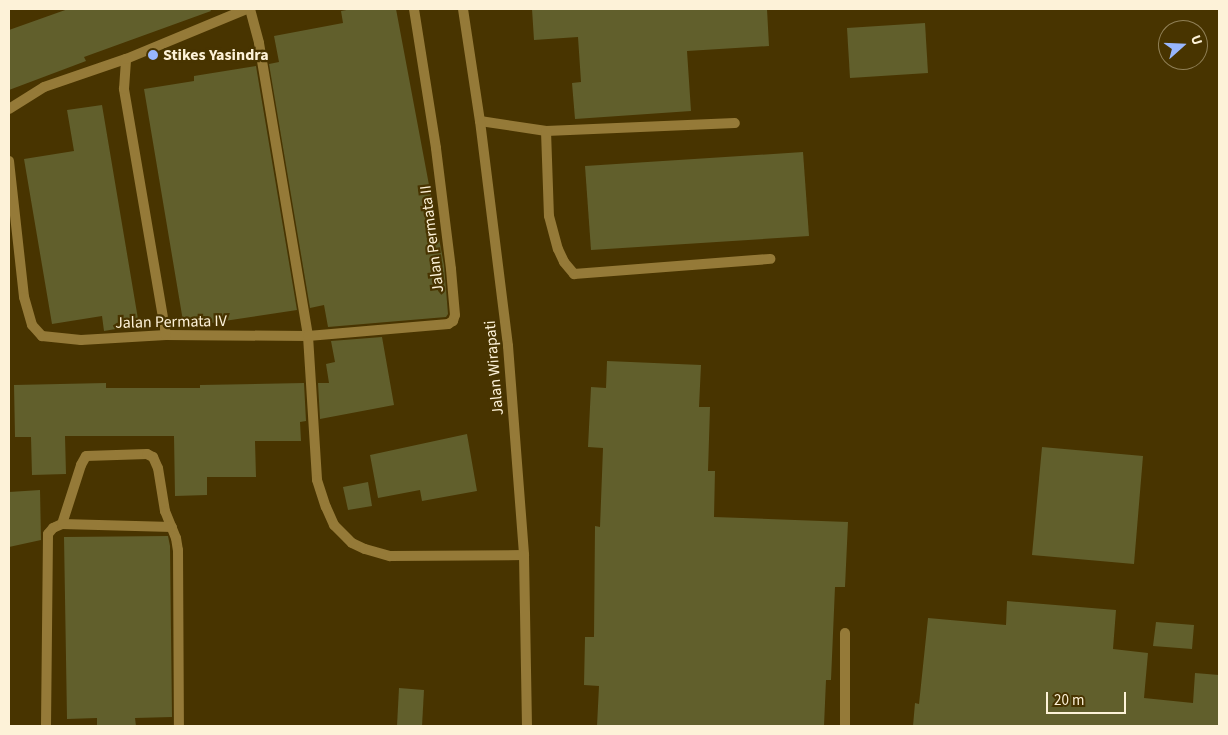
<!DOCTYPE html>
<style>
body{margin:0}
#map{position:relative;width:1228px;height:735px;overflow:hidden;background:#483400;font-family:"Source Sans 3",sans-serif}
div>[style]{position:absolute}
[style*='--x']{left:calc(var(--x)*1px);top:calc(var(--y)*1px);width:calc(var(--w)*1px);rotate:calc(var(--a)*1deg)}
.building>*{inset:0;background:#615f2c}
.lane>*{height:10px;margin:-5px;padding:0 5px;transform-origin:5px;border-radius:5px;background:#957a38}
.street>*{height:10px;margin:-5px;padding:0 5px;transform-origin:5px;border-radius:5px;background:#957a38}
.dots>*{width:14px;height:14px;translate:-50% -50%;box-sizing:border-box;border:2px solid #483400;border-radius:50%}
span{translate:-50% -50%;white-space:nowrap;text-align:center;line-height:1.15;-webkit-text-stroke:4.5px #483400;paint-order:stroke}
.poi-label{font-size:16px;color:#fdf2d8;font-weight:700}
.left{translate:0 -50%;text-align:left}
.street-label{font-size:16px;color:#fdf2d8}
.frame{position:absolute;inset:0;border:10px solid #fdf2d8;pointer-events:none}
.north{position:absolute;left:1158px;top:20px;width:50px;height:50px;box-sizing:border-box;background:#483400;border:1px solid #908056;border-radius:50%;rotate:70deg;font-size:14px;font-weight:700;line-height:20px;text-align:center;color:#fdf2d8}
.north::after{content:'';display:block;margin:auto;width:18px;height:22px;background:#98b6fd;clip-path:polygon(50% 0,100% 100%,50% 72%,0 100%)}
.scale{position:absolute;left:1046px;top:692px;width:80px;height:22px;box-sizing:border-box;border:2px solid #fdf2d8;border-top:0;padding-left:6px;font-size:15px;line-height:18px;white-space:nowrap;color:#fdf2d8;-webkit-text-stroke:4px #483400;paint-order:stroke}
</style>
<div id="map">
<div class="building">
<i style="clip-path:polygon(68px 9px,210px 9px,211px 11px,84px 57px,86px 61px,9px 90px,9px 30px)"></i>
<i style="clip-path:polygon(352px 9px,396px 9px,444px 265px,448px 314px,446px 317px,328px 327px,324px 305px,310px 308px,269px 64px,279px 62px,274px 36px,343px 23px,341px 11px)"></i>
<i style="clip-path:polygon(532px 9px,767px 9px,769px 46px,687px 51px,691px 111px,575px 119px,572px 83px,581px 82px,578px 37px,534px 40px)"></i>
<i style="clip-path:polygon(925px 23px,928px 73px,850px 78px,847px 28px)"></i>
<i style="clip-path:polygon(256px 66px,297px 310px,184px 327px,144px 89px,194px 81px,194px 76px)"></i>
<i style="clip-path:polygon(102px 105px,139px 325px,104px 331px,102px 316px,52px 324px,24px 159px,74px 151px,67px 110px)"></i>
<i style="clip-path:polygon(803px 152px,809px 236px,591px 250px,585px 166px)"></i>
<i style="clip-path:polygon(382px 337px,394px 405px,320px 419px,318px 383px,329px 383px,326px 364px,335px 362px,331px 341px)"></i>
<i style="clip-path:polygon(607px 361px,701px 365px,699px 407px,710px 407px,708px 471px,715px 471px,714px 517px,848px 522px,845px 587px,835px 587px,831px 680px,826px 680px,824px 726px,597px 726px,599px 686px,584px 685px,585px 637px,594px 637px,595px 526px,600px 527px,603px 448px,588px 447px,591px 387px,606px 388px)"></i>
<i style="clip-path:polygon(106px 383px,106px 388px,200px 388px,200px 385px,304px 383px,306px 421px,300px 422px,301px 441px,255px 441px,256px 477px,207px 477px,207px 495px,175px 496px,174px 436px,65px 436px,66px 474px,32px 475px,31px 437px,15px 437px,14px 385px)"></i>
<i style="clip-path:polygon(467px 434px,477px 491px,422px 501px,420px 490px,378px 498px,370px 455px)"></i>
<i style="clip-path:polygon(1042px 447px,1143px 456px,1134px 564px,1032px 555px)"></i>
<i style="clip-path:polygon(368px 482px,372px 506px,348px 510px,343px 487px)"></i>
<i style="clip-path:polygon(40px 490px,41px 540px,9px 547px,9px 492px)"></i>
<i style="clip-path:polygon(168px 536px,170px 546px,172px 717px,135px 718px,136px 726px,97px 726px,97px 718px,67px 719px,64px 537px)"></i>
<i style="clip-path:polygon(1007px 601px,1116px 610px,1113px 649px,1148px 653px,1144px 698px,1193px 703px,1195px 673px,1219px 675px,1219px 726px,913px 726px,915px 703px,919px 704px,928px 618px,1006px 625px)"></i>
<i style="clip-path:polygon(1156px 622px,1194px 625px,1192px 649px,1153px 646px)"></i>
<i style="clip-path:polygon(399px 688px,424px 690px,422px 726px,397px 726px)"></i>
</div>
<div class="lane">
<i style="--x:480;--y:121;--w:67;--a:8.6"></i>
<i style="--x:546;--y:131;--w:189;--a:-2.4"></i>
<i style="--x:546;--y:131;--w:85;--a:88"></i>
<i style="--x:549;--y:216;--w:34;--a:75"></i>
<i style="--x:558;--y:249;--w:14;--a:65"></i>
<i style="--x:564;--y:262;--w:16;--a:50"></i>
<i style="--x:574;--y:274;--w:197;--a:-4.4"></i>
<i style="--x:845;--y:726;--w:93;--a:-90"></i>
</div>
<div class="street">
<i style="--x:250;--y:9;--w:35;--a:75"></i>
<i style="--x:259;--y:43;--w:297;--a:80.5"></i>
<i style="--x:308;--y:336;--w:144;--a:86.4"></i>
<i style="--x:317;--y:480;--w:28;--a:72"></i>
<i style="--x:326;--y:507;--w:20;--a:66"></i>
<i style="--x:334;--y:525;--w:25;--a:45"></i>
<i style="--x:352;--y:543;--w:14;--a:25"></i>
<i style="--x:365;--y:549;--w:26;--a:16"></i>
<i style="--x:390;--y:556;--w:134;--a:-0.4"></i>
<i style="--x:463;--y:9;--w:113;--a:81.4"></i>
<i style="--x:480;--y:121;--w:227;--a:82.9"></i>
<i style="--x:508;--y:346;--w:210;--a:85.6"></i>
<i style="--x:524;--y:555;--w:171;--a:89"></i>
<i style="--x:9;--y:109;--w:41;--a:-32.2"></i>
<i style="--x:44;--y:87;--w:87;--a:-18.9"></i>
<i style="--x:9;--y:161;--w:137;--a:83.7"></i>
<i style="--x:24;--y:297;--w:29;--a:74"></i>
<i style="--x:32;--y:325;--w:15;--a:48"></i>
<i style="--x:42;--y:336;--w:39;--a:6"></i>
<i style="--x:81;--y:340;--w:85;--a:-3.4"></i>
<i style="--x:166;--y:335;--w:142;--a:0.4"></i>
<i style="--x:308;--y:336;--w:141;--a:-4.9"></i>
<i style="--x:448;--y:324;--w:6;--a:-31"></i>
<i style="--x:453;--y:321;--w:6;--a:-72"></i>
<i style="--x:455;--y:315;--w:46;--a:-95"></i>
<i style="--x:451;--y:269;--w:122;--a:-97.1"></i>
<i style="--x:436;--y:148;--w:141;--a:-99"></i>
<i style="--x:166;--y:335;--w:250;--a:-99.7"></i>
<i style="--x:124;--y:89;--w:30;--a:-86"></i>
<i style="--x:126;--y:59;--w:131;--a:-22.5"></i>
<i style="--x:62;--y:524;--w:62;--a:-72.1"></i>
<i style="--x:81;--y:465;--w:10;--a:-61"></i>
<i style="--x:86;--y:456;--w:61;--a:-1.9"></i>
<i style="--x:147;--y:454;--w:7;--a:27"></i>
<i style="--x:153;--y:457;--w:12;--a:66"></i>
<i style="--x:158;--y:468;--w:44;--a:80.8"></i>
<i style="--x:165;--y:511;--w:29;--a:68"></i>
<i style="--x:176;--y:538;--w:12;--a:81"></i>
<i style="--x:178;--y:550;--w:176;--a:89.7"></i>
<i style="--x:46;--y:726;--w:192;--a:-89.4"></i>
<i style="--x:48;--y:534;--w:8;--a:-50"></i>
<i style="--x:53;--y:528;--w:10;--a:-24"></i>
<i style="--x:62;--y:524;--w:110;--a:1.6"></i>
</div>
<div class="dots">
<i style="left:153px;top:55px;background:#98b6fd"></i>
</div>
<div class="poi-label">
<span class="left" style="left:163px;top:55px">Stikes Yasindra</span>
</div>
<div class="street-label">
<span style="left:432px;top:239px;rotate:-97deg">Jalan Permata II</span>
<span style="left:171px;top:322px;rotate:-1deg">Jalan Permata IV</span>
<span style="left:494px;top:368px;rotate:-95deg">Jalan Wirapati</span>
</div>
<div class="frame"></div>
<div class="north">U</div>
<div class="scale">20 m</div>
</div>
